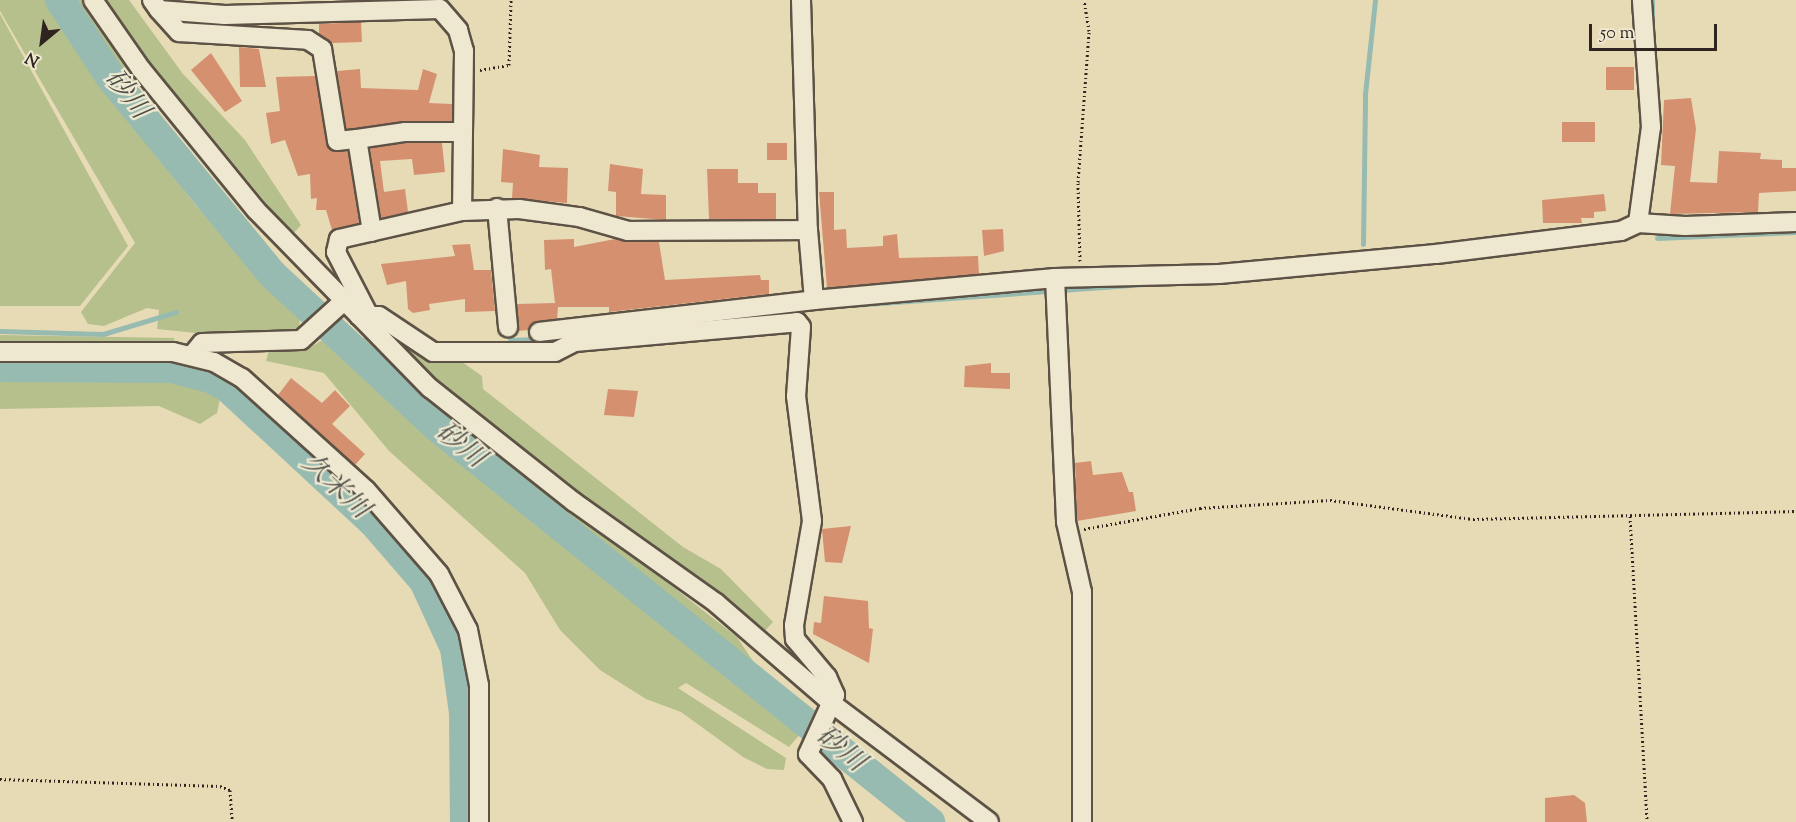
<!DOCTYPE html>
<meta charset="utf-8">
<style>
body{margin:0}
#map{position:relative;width:1796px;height:822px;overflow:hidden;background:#e7dbb6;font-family:"Sorts Mill Goudy","Noto Serif JP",serif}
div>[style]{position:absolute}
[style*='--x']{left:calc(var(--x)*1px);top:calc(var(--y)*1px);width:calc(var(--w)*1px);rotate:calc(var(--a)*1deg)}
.green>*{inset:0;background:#b6c08d}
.stream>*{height:5px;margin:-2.5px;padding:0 2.5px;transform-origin:2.5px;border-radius:2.5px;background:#97bbb1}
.river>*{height:30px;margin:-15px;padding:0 15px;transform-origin:15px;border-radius:15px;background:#97bbb1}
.building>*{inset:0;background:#d59070}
.path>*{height:3px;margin-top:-1.5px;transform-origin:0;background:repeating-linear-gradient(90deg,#2f241f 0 1.5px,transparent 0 4.5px)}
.roads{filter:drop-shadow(2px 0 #5d5245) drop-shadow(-2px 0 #5d5245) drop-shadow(0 2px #5d5245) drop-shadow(0 -2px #5d5245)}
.street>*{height:18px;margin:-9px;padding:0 9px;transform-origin:9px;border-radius:9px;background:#efe8d0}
span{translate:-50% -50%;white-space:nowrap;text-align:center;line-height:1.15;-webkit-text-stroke:4.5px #efe8d0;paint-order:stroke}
.water-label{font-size:27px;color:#4e514b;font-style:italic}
.north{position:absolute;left:12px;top:12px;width:60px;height:60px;-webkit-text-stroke:4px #efe8d0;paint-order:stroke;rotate:209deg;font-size:16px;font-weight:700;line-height:24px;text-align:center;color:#2f241f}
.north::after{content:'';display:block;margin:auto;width:21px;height:27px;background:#2f241f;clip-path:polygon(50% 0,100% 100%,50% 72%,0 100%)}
.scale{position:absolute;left:1589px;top:24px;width:128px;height:27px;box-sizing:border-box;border:3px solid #2f241f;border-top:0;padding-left:8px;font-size:18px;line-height:21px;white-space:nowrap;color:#2f241f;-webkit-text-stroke:4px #efe8d0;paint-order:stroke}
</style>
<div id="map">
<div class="green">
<i style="clip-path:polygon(0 0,84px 0,136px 80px,108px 95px,198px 208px,293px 303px,301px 314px,298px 331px,205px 334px,157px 329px,159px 310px,147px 308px,104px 326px,88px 324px,81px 312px,135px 243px,0 11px)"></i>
<i style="clip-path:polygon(104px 0,129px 0,183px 74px,245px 140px,301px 225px,292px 235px,199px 121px,165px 88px)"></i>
<i style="clip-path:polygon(0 14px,128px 246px,80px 306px,0 306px)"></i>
<i style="clip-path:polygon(0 335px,174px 338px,176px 346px,0 344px)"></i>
<i style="clip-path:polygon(326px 338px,368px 338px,433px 399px,737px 637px,801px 733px,789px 747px,686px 683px,678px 688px,786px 758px,784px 770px,767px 769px,743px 757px,681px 712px,646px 699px,600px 670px,560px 630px,525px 573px,389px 451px,324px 373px,266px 361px,269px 350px,304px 351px)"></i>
<i style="clip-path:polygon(399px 338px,436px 358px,462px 362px,482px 376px,483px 389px,683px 547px,721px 569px,773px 622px,763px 633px,577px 496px,430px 379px,390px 340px)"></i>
<i style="clip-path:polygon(176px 373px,206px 385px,220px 399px,217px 413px,200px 424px,159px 406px,0 409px,0 375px)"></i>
</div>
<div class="stream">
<i style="--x:1652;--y:25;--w:25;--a:-90"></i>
<i style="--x:1657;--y:238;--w:139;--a:-2.5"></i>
<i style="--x:1363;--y:244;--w:150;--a:-89.2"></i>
<i style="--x:1365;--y:94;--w:95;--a:-83.9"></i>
<i style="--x:1438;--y:262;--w:90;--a:-7"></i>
<i style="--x:852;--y:305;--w:297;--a:-4.1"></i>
<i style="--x:0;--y:331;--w:103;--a:1.7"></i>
<i style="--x:103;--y:334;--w:76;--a:-16.8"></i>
<i style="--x:510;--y:340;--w:28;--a:-2"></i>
</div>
<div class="river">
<i style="--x:60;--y:0;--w:93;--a:56.8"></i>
<i style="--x:111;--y:78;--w:255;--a:50.6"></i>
<i style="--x:273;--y:275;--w:224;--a:42.8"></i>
<i style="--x:437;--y:427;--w:632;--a:38.7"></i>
<i style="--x:0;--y:367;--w:172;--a:0.3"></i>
<i style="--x:172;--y:368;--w:39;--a:15"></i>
<i style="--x:210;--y:378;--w:18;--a:27"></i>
<i style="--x:226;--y:386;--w:200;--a:42.8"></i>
<i style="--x:373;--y:522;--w:78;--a:49.2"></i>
<i style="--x:424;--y:581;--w:74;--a:65.2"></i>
<i style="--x:455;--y:648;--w:66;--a:82.1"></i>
<i style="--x:464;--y:713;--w:109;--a:89.5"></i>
</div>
<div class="building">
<i style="clip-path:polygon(361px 22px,362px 42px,331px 43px,319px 34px,319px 24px)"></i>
<i style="clip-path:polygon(239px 47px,259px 49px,266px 87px,240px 87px)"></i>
<i style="clip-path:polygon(211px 53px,242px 101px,225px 112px,191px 70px)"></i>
<i style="clip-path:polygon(1606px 67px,1634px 67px,1634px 90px,1606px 90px)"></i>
<i style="clip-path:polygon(360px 69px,361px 88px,418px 90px,423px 69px,437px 74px,429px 103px,452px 104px,452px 121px,346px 129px,337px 71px)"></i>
<i style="clip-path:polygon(315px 76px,326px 143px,333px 152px,348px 151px,359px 223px,332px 230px,326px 210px,316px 210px,317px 198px,311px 199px,310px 174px,298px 176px,285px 140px,271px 144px,266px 113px,280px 111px,276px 77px)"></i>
<i style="clip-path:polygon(1691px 98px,1696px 129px,1690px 182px,1717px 183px,1719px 151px,1761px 153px,1760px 159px,1782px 160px,1782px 168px,1796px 168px,1796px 191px,1759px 193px,1758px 212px,1670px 214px,1675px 166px,1661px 165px,1664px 100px)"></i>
<i style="clip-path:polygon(1562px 122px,1595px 122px,1595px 142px,1562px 142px)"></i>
<i style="clip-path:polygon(406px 143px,442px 143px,445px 172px,414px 175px,412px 159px,380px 161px,384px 192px,405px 189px,408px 212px,381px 218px,370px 148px)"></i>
<i style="clip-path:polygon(767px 143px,787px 143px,787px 160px,767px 160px)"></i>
<i style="clip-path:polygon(503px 149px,540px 155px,539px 167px,568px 168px,567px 203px,512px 198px,513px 183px,501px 182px)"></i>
<i style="clip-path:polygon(610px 164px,643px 169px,641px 194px,666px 195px,666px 220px,616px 216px,616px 192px,608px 191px)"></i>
<i style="clip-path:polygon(707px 169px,738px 169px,738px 183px,758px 183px,758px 193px,776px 193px,776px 219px,709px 219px)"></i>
<i style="clip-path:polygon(819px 192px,834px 192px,834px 230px,846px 229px,847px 248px,883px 246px,883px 236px,897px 234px,899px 258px,978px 256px,979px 274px,827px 288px)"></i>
<i style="clip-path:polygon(1604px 194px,1606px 211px,1594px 212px,1594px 218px,1581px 218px,1582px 223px,1543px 223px,1542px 200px)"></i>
<i style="clip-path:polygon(1003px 229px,1004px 251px,984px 256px,982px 230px)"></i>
<i style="clip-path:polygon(574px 239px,574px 247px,615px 239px,659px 242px,665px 280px,760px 275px,761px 280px,769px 280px,769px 294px,609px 312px,609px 307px,558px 307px,557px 319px,537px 321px,528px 330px,518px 331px,517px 304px,555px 303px,551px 269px,545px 270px,544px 240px)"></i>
<i style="clip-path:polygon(470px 244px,474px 270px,491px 270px,495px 311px,465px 312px,465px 299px,429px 304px,430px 310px,413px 313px,408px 309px,406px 281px,387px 285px,381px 264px,455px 256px,452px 245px)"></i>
<i style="clip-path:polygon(991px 363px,991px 373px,1010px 373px,1010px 389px,964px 387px,965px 366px)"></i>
<i style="clip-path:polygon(291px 378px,322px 403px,335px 390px,350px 406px,332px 424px,365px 454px,355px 465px,278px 395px)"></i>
<i style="clip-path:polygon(608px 389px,638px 391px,634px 417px,604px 415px)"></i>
<i style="clip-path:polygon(1091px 461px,1093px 475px,1122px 472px,1129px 492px,1133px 492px,1136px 511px,1077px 521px,1075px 463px)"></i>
<i style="clip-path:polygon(851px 526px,842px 563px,825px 562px,822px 529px)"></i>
<i style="clip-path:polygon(824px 596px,868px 601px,869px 628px,873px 629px,869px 663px,813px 634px,814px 622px,821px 623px)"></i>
<i style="clip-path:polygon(1574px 795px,1585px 803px,1587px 822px,1545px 822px,1545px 798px)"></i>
</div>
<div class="path">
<i style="--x:480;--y:70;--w:29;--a:-10"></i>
<i style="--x:509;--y:65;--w:65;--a:-88.2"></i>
<i style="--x:1080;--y:261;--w:79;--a:-91.5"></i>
<i style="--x:1078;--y:182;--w:151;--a:-85.8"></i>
<i style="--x:1089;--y:31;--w:31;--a:-99"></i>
<i style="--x:1630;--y:516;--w:306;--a:86.8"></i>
<i style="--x:1084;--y:529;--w:118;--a:-10.3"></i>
<i style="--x:1200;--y:508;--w:130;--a:-3.5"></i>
<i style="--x:1330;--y:500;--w:144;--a:7.6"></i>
<i style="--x:1473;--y:519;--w:323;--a:-1.4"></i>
<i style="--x:0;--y:779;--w:220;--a:1.8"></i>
<i style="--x:220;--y:786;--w:11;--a:22"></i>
<i style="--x:230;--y:790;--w:32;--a:86"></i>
</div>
<div class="roads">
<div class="street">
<i style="--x:93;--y:0;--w:84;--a:55.2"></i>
<i style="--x:141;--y:69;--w:182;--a:50.8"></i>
<i style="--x:256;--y:210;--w:249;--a:45.7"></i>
<i style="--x:430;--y:388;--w:184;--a:38.4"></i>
<i style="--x:574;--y:502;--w:174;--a:35.4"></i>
<i style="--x:716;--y:603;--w:156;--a:40.8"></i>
<i style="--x:834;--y:705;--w:194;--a:37"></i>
<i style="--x:152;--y:0;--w:12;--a:55"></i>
<i style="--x:159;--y:10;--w:66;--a:4.3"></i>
<i style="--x:225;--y:15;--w:215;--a:-1.6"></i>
<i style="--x:440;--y:9;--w:28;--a:49"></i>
<i style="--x:458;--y:30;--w:22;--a:74"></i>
<i style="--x:464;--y:51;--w:160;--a:90.7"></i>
<i style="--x:462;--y:211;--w:57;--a:-2"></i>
<i style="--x:519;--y:209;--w:61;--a:7.6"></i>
<i style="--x:579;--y:217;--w:51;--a:15.9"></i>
<i style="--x:628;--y:231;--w:180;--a:-0.3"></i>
<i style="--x:808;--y:230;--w:70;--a:85.1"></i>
<i style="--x:814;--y:300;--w:242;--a:-5.2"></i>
<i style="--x:1055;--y:278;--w:164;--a:-1.4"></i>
<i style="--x:1219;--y:274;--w:218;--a:-5.3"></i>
<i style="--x:1436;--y:254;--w:186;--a:-7.1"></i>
<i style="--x:1621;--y:231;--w:19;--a:-25"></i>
<i style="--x:1638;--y:223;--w:47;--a:3.7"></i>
<i style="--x:1685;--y:226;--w:111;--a:-2.1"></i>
<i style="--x:801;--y:0;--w:230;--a:88.3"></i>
<i style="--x:159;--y:10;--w:30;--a:48"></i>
<i style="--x:179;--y:32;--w:129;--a:3.5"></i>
<i style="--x:308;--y:40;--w:17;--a:33"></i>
<i style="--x:322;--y:49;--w:93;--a:80.7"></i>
<i style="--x:337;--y:141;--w:20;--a:-6"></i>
<i style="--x:357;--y:139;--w:94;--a:80.8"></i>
<i style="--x:357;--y:139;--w:49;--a:-8.3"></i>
<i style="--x:405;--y:132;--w:57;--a:0"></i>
<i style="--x:497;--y:208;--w:120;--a:84.7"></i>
<i style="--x:1638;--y:223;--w:97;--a:-82.3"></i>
<i style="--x:1651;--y:127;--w:127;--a:-94.1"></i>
<i style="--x:1055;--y:278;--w:244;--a:87.4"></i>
<i style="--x:1066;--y:522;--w:72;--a:77.1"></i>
<i style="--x:1082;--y:592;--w:230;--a:90"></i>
<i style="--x:359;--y:316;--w:20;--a:0"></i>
<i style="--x:379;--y:316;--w:65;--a:33.7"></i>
<i style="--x:433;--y:352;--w:122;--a:0"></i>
<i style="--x:555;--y:352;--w:22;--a:-27"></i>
<i style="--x:575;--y:342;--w:223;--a:-5.1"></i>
<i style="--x:797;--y:322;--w:6;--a:51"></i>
<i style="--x:801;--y:327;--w:69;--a:94.1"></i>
<i style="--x:796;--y:396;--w:126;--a:82.7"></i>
<i style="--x:812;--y:521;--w:106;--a:99.8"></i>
<i style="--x:794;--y:625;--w:14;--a:86"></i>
<i style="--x:795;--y:639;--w:50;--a:49.9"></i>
<i style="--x:827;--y:677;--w:20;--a:66"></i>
<i style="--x:835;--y:695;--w:65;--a:114.6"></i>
<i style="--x:808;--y:754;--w:35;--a:46"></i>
<i style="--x:832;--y:779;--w:48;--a:64"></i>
<i style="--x:369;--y:316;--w:72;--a:-117.3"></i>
<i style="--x:336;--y:252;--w:13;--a:-77"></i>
<i style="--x:339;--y:239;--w:126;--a:-12.8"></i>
<i style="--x:539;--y:332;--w:277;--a:-6.6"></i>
<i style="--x:0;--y:352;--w:173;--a:0"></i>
<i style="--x:173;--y:352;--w:42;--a:13.7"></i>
<i style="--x:214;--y:362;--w:32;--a:30"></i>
<i style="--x:242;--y:378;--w:167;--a:42.1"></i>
<i style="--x:366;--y:490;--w:111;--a:49"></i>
<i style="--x:439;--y:574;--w:63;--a:62.6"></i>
<i style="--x:468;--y:630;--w:56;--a:78.7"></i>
<i style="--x:479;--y:685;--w:137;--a:90"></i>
<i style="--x:193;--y:354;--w:14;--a:-51"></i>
<i style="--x:202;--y:343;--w:99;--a:-1.7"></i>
<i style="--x:301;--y:340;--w:58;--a:-42.2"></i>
</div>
</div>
<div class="water-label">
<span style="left:126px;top:95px;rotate:52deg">砂川</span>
<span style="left:460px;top:446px;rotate:39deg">砂川</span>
<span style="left:335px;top:487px;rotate:43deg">久米川</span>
<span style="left:840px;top:750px;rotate:39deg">砂川</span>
</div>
<div class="north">N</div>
<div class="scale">50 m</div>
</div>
